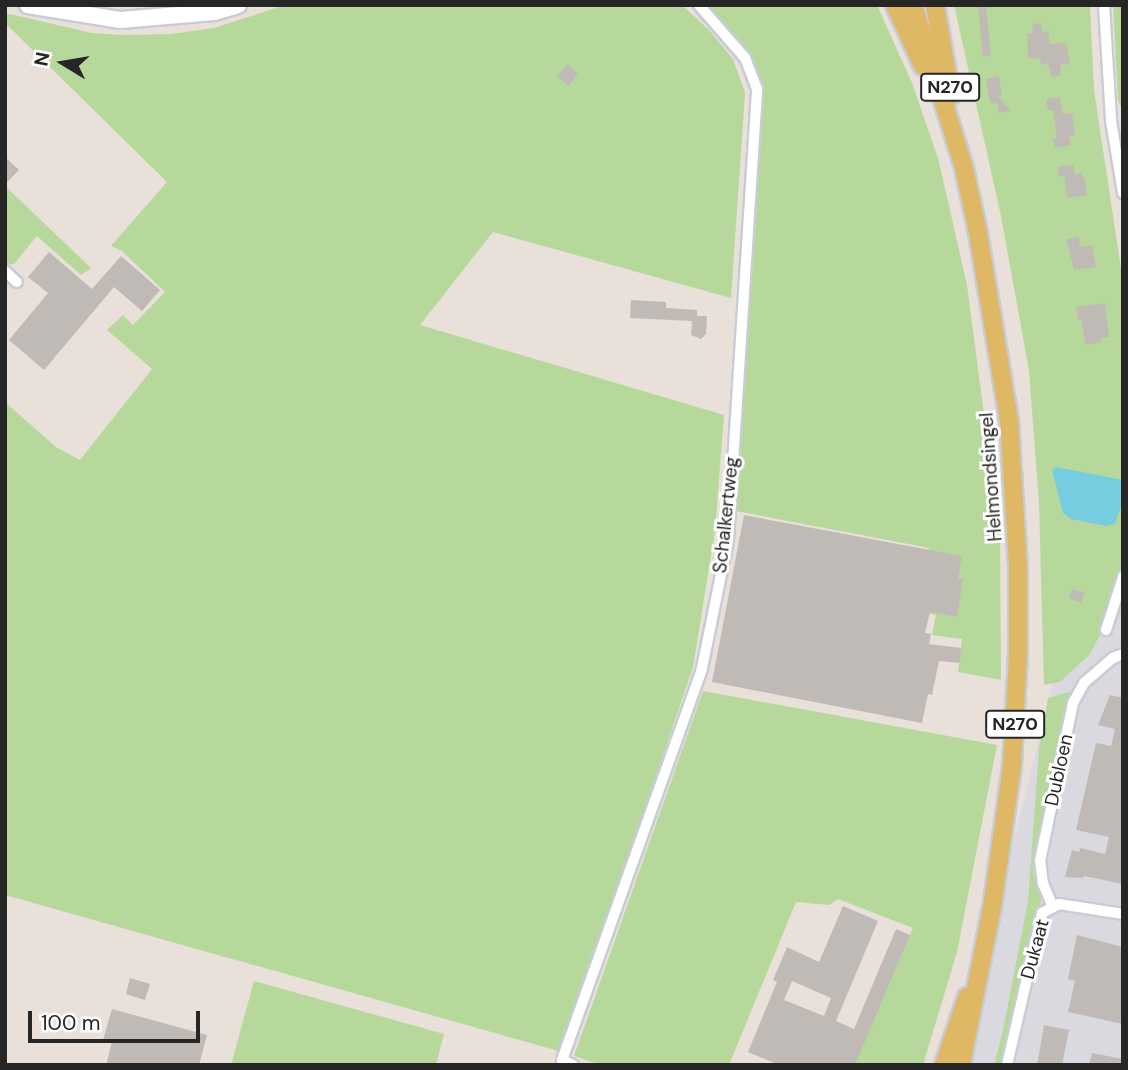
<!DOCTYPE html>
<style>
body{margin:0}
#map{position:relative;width:1128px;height:1070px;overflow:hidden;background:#e8e0d9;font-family:"DM Sans",sans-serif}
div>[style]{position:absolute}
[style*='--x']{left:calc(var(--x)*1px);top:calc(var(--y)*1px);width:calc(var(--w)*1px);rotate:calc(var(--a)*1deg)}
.industrial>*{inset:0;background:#dbd9e0}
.green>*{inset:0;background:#b6d99b}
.water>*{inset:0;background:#76cddf}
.building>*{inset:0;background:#c0bab6}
.roads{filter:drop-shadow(2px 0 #c8ccd7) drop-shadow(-2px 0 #c8ccd7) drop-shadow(0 2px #c8ccd7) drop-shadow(0 -2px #c8ccd7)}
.minor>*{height:10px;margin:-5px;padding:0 5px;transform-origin:5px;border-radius:5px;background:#fff}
.secondary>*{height:16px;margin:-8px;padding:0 8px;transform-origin:8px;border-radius:8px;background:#fff}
.primary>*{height:18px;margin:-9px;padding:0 9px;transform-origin:9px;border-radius:9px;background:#dfb866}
span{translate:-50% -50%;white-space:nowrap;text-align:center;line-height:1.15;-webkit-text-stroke:6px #fff;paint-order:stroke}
.shield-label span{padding:2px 5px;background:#fff;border:2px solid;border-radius:5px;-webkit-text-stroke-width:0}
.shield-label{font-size:18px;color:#262626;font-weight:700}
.street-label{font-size:19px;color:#262626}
.frame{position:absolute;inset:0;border:7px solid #262626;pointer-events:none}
.north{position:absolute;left:28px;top:28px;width:70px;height:70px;-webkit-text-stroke:5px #fff;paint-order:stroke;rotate:281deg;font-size:19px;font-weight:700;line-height:28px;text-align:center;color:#262626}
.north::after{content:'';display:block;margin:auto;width:24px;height:32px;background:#262626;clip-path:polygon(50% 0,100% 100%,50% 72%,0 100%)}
.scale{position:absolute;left:28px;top:1011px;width:172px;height:32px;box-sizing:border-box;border:4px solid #262626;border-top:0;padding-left:9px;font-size:21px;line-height:24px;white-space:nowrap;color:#262626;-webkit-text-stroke:5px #fff;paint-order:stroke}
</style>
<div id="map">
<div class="industrial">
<i style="clip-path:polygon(1123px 533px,1123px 1065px,959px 1065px,1065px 633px)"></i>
</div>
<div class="green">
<i style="clip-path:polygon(285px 5px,682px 5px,709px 30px,733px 59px,745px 93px,731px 298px,493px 232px,420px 325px,724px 415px,715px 531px,693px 667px,564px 1047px,559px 1051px,5px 895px,5px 402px,56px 447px,80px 460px,152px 369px,107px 330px,123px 315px,133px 325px,165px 292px,122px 251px,111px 246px,167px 182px,5px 23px,5px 13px,92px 33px,123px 35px,171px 34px,214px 28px)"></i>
<i style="clip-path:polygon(709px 5px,877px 5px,912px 83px,938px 158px,967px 285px,1000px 536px,1001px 680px,958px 672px,962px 639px,932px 635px,936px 615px,916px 611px,929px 548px,736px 511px,755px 221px,760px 76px,752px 56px)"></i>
<i style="clip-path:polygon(954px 5px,1090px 5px,1094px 90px,1123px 282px,1123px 565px,1100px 635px,1090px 654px,1060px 682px,1044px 685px,1039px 503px,1029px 371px,1001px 216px)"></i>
<i style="clip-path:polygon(1113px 5px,1122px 5px,1123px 111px,1118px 100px)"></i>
<i style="clip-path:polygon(5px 186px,91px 268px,81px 275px,37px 236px,14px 264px,5px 264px)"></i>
<i style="clip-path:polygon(703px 691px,997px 745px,957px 952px,923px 1065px,854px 1063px,913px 928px,838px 899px,829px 905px,796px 902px,729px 1065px,601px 1065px,574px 1056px)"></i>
<i style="clip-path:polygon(1073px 691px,1033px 870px,1041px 899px,1039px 912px,1031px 930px,1002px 1065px,994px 1065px,1003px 1030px,1028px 901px,1039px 749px,1048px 698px)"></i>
<i style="clip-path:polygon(254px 981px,444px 1034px,436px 1065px,231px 1065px)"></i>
</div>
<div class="water">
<i style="clip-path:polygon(1056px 467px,1123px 480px,1123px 500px,1115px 524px,1106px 526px,1071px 519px,1063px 513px,1052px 470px)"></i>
</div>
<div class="building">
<i style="clip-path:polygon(978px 5px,986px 5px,991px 56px,983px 57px)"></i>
<i style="clip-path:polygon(1041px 23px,1042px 32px,1048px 31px,1050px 44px,1065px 42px,1067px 48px,1070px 64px,1060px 65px,1061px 75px,1051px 77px,1048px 63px,1041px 65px,1040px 59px,1028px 58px,1027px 34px,1033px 33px,1032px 24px)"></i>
<i style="clip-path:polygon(568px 64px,578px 74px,568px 86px,557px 76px)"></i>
<i style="clip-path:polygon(999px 76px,1002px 95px,998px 96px,1011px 111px,999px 113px,997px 103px,991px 104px,989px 97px,986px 79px)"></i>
<i style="clip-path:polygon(1060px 97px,1063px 114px,1072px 113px,1075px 135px,1069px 136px,1071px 145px,1055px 148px,1053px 138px,1057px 138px,1053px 110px,1048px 110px,1046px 99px)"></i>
<i style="clip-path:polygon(5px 157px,19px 170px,5px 184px)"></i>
<i style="clip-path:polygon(1073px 165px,1075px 174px,1081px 173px,1085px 180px,1087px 195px,1067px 198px,1064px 176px,1059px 177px,1057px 167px)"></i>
<i style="clip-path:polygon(1079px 237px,1080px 247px,1092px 245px,1096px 267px,1074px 270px,1066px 239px)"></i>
<i style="clip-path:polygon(49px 252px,92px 289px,121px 256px,160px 290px,142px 311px,114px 287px,44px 370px,9px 340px,48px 293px,28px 277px)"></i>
<i style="clip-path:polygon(631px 300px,666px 302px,666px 308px,697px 310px,697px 316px,707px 316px,706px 334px,701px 339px,691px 335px,692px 321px,630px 318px)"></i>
<i style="clip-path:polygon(1105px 303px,1109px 337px,1101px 338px,1101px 342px,1086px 345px,1081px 319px,1078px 320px,1076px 307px)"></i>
<i style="clip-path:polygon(744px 515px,962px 556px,958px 578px,963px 579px,957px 617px,930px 612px,925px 633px,931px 634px,929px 644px,961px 648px,960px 663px,939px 661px,932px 695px,928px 694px,922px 723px,712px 682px)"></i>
<i style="clip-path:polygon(1072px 589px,1085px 593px,1081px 603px,1069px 598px)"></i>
<i style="clip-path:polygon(1110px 695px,1123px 698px,1123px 884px,1084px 876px,1083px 878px,1065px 877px,1072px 850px,1079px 852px,1080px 848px,1105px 854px,1109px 837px,1076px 830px,1096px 743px,1111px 746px,1115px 729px,1098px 725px)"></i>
<i style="clip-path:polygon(evenodd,843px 906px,878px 921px,836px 1021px,854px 1029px,896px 929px,910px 935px,855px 1065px,779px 1065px,748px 1052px,777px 982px,773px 980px,787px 947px,819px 962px,843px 906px,792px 981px,831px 998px,824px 1016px,784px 1000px,792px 981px)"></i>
<i style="clip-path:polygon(1077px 935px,1123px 947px,1123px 1024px,1068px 1012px,1075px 981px,1068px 979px)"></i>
<i style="clip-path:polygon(130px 978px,150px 984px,145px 1000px,126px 994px)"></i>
<i style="clip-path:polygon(112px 1009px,207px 1035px,199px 1065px,106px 1065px,112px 1042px,103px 1040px)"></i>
<i style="clip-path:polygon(1044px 1025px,1069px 1030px,1062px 1065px,1037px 1065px)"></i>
<i style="clip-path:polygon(1092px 1053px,1123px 1059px,1123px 1065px,1089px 1065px)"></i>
</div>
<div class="roads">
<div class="minor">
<i style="--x:1104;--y:5;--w:116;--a:86.5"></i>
<i style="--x:1111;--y:121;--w:73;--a:80.5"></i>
<i style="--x:5;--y:271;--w:16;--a:43"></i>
<i style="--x:1106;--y:630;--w:56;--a:-72.2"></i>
<i style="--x:1053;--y:907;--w:25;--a:-113"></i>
<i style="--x:1043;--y:884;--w:23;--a:-97"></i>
<i style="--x:1040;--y:861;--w:161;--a:-78.2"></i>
<i style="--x:1073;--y:703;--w:23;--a:-61"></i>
<i style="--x:1084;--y:683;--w:38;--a:-41"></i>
<i style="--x:1113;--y:658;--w:11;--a:-22"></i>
<i style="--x:573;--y:1065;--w:12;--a:-156"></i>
<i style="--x:562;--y:1060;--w:416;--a:-70.3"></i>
<i style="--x:702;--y:668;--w:131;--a:-78.5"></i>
<i style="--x:728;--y:540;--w:452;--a:-86.3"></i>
<i style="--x:757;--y:89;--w:33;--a:-111"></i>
<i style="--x:745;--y:58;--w:70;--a:-131"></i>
<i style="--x:1007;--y:1065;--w:156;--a:-77"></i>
<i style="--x:1042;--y:913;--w:19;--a:-28"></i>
<i style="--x:1059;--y:904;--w:65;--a:8.9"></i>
</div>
<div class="secondary">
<i style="--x:28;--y:5;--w:94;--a:9.2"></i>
<i style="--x:121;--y:20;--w:93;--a:-4.9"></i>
<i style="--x:214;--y:12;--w:25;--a:-16"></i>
</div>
<div class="primary">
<i style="--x:895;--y:5;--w:67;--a:65.3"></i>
<i style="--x:913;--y:5;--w:171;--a:72.6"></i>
<i style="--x:964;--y:168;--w:66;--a:77.8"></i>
<i style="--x:978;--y:233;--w:190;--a:80.6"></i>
<i style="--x:1009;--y:420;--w:147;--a:86.5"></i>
<i style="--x:1018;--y:567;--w:87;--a:90"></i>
<i style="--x:1018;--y:654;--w:112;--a:93.1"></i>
<i style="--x:1012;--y:766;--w:137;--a:98"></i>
<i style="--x:993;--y:902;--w:166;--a:101.1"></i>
<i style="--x:935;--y:5;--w:92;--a:80"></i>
<i style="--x:944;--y:1065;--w:72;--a:-71.3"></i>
</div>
</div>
<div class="shield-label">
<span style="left:950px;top:87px">N270</span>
<span style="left:1015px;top:724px">N270</span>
</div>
<div class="street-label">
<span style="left:991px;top:477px;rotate:-94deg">Helmondsingel</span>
<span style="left:726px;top:515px;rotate:-84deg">Schalkertweg</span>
<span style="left:1059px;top:770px;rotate:-78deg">Dubloen</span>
<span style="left:1035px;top:949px;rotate:-75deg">Dukaat</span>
</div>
<div class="frame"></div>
<div class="north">N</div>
<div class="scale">100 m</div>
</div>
